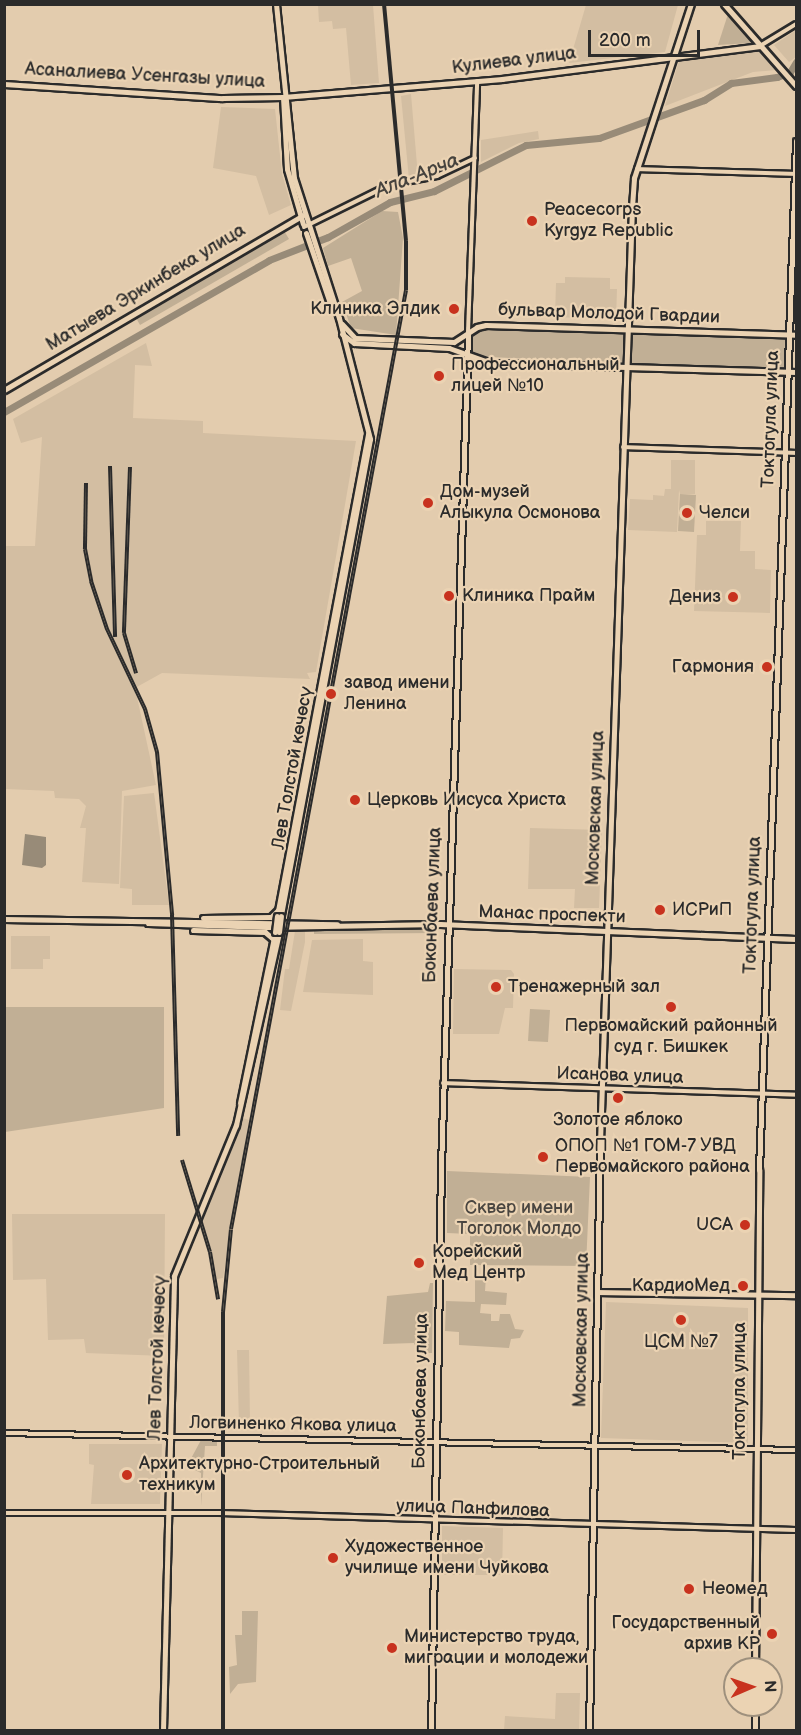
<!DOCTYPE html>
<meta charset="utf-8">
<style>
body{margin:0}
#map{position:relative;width:801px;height:1735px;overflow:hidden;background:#e3ccae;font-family:"Balsamiq Sans",sans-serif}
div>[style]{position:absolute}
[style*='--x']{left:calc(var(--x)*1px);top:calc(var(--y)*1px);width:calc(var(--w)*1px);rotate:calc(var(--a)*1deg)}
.built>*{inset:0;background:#d3bea2}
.green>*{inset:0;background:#c1af95}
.water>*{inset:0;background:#988b78}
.river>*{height:7px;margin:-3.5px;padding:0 3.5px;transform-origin:3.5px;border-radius:3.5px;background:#988b78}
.roads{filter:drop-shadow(2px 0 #2b2b2b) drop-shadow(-2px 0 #2b2b2b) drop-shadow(0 2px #2b2b2b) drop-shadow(0 -2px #2b2b2b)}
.minor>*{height:4px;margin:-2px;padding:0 2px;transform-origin:2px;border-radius:2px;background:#ebd3b3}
.major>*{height:5px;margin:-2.5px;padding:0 2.5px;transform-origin:2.5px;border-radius:2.5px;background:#ebd3b3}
.rail>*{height:4px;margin-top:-2px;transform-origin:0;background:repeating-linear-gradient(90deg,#ebd3b3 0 4.5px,#2b2b2b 0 9px);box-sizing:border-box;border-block:2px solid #2b2b2b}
.bridges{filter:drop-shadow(2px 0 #2b2b2b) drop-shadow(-2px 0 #2b2b2b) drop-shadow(0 2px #2b2b2b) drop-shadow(0 -2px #2b2b2b)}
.major-bridge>*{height:5px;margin:-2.5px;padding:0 2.5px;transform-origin:2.5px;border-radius:2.5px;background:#ebd3b3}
.dots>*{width:16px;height:16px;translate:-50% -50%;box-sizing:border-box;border:3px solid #ebd3b3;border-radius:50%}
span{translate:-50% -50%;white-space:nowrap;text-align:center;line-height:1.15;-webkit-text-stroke:4.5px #ebd3b3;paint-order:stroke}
.street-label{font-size:18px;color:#2b2b2b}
.poi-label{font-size:18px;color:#2b2b2b}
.left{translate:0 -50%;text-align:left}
.right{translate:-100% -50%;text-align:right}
.park-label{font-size:18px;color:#494540}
.water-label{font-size:20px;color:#46433e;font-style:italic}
.frame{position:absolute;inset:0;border:6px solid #2b2b2b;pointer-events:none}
.north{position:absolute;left:723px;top:1657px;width:60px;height:60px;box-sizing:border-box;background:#ebd3b3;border:2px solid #9e907d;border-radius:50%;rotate:88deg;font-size:16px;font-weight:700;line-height:24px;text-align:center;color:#2b2b2b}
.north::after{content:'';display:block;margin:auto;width:21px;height:27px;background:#c8321e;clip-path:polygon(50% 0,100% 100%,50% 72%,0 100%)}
.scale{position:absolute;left:588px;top:30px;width:112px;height:27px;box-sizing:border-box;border:3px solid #2b2b2b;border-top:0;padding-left:8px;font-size:18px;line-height:21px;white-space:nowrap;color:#2b2b2b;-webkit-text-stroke:4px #ebd3b3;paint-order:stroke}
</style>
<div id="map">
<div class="built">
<i style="clip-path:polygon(318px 5px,373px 5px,379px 83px,351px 85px,346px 28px,333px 29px,332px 21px,319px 22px)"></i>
<i style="clip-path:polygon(586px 5px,678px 5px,665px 52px,569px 63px)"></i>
<i style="clip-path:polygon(796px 30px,796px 57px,789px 62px,774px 45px)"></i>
<i style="clip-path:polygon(759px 51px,777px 70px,753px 72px,665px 106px,679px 61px)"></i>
<i style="clip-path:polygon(411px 94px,418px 177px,409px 179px,401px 96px)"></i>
<i style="clip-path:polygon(221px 107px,275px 109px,282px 174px,291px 205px,269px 215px,256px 176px,213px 168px)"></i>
<i style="clip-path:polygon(538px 131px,539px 139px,519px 143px,481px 162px,481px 140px)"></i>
<i style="clip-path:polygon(565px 277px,610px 278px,610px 289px,617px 289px,616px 319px,555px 317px,556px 283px,565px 283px)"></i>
<i style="clip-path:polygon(146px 343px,152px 366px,135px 365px,133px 418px,203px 421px,203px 433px,356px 441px,316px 672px,307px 673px,310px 679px,162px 673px,135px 688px,156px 785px,122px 791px,119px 884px,82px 882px,86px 828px,80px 828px,86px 806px,79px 799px,55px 798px,54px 791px,5px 789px,5px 546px,35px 546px,42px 437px,21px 443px,13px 419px)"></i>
<i style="clip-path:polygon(671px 460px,695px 460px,695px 494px,680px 494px,679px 490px,677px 532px,628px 530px,630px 499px,653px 500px,653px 495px,664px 496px,665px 489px,671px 489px)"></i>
<i style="clip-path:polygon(706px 521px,741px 521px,740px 551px,755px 551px,755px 569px,771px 570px,770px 613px,694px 611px,697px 535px,706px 535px)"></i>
<i style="clip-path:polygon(154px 793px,169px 905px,132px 905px,132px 889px,120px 888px,124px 796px)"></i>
<i style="clip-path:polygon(530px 828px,602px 830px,599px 908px,574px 908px,575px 889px,528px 889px)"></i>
<i style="clip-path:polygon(295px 931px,305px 931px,305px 942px,291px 1011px,280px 1010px,285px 969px,289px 969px)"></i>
<i style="clip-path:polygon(11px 936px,50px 936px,50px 959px,43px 959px,43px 969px,11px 969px)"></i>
<i style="clip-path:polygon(363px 939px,363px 961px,373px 962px,373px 995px,303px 992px,312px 940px)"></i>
<i style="clip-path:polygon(454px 969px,511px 970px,514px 974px,513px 1008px,505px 1008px,499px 1034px,453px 1034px)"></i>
<i style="clip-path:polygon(243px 1118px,249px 1120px,223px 1278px,217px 1279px,202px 1220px)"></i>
<i style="clip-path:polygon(12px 1214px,165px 1214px,164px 1356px,86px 1353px,84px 1339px,48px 1340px,46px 1279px,13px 1280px)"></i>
<i style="clip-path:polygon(606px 1302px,748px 1308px,748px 1443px,601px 1438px)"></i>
<i style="clip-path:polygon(237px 1350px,249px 1350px,250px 1423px,239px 1424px)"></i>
<i style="clip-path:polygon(89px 1444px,162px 1444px,160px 1504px,91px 1504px,94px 1465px,89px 1464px)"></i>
<i style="clip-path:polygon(442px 1526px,503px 1528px,502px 1575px,442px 1575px)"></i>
<i style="clip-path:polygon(556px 1693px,580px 1693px,579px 1730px,504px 1730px,505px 1716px,555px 1719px)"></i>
</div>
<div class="green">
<i style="clip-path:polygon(728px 14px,751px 42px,751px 43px,718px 45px)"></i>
<i style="clip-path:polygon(382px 211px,398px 212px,403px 238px,396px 335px,351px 328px,342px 302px,362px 291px,351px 258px,328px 266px,323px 248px)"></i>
<i style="clip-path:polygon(283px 229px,289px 239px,140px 325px,135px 316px)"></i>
<i style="clip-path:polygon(484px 329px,624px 334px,623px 364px,473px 356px,472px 335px)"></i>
<i style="clip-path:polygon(631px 334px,785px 339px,784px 370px,630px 365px)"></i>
<i style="clip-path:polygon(680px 494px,696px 495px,694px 532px,678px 531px)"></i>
<i style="clip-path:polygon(437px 927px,437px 933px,314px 934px,314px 929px)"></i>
<i style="clip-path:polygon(5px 1007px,164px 1007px,164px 1108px,5px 1132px)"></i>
<i style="clip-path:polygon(530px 1009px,550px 1010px,548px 1042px,528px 1041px)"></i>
<i style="clip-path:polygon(447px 1171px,590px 1177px,586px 1266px,470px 1265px,470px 1234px,447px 1233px)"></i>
<i style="clip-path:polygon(475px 1276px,486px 1276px,485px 1291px,507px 1293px,506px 1305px,481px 1304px,480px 1313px,491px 1314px,491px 1321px,499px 1321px,500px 1314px,510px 1314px,515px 1329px,524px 1330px,520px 1338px,511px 1339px,509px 1348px,459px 1345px,459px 1332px,445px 1331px,446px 1301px,475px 1302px)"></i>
<i style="clip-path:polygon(430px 1283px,433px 1283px,432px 1353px,418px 1353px,414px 1343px,383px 1344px,387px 1296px,428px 1292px)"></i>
<i style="clip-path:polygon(217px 1439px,217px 1446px,205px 1446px,201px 1506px,201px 1473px,187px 1466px,201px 1440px)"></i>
<i style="clip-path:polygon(242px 1611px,258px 1611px,256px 1682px,238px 1684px,230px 1694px,229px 1667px,237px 1665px,235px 1635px,242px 1635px)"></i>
</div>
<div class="water">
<i style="clip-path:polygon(25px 834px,46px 837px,46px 865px,42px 868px,22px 865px)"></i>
</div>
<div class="river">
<i style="--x:4;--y:412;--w:305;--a:-29.8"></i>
<i style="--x:269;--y:260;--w:63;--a:-21.3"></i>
<i style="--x:328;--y:237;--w:71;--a:-29.4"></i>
<i style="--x:390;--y:202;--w:45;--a:-14"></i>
<i style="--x:434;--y:191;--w:103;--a:-26.6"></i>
<i style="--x:526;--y:145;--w:73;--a:-5.5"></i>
<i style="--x:599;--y:138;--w:112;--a:-19.9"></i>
<i style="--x:704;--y:100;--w:32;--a:-32"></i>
<i style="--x:731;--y:83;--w:46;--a:-7.4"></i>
<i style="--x:777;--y:77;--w:14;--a:-21"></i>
<i style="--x:790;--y:72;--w:12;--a:-59"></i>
</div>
<div class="roads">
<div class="minor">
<i style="--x:760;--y:46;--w:42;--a:-31.4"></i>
<i style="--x:637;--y:169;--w:159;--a:1.8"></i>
<i style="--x:304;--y:227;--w:95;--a:-26.3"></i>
<i style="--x:389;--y:185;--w:49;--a:-10.6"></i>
<i style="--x:437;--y:176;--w:42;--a:-25.3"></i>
<i style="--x:468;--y:332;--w:251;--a:-87.9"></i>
<i style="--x:623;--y:447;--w:173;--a:2"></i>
<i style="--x:443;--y:1083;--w:353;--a:1.9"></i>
<i style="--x:4;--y:1433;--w:792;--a:1.23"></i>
<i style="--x:4;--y:1513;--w:216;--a:0"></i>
<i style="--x:220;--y:1513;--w:576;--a:1.69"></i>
</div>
<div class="major">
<i style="--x:276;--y:4;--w:175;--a:84.1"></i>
<i style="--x:294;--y:178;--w:147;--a:72.2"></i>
<i style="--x:339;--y:318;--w:125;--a:75.6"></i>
<i style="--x:370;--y:439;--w:485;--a:100.6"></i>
<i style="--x:724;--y:4;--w:109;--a:48.7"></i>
<i style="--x:4;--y:84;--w:219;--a:3.7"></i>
<i style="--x:223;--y:98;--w:60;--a:-1"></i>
<i style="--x:283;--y:97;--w:220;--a:-4.7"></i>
<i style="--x:502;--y:79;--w:260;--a:-7.3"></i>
<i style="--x:283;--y:97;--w:72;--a:86.8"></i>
<i style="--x:287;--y:169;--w:57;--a:73.8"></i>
<i style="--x:306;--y:233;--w:77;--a:71.1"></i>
<i style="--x:342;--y:324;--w:19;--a:47"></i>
<i style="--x:342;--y:334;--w:15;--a:37"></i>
<i style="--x:354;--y:343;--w:95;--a:3"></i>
<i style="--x:449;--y:348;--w:45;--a:19.7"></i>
<i style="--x:491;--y:363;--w:305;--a:1.7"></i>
<i style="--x:355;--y:338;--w:99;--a:2.3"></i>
<i style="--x:454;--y:342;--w:27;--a:-33"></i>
<i style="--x:477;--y:327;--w:9;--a:-13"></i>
<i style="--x:486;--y:325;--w:310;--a:1.8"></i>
<i style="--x:4;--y:390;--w:346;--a:-30.3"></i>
<i style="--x:277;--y:916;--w:491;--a:-79.3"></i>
<i style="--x:203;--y:918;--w:68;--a:-0.8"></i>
<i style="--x:271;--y:917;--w:10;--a:-45"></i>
<i style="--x:4;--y:919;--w:333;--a:0.9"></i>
<i style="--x:148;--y:923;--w:119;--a:1.9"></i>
<i style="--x:267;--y:927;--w:173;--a:-1"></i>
<i style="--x:440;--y:924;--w:356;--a:2.4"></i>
<i style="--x:193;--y:930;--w:72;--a:1.6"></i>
<i style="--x:265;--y:932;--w:11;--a:41"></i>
<i style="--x:240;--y:1103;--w:175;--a:-78.4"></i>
<i style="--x:598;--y:1292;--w:198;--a:0.9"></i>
<i style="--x:755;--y:1669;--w:499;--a:-89.5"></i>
<i style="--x:759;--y:1170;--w:1030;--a:-87.94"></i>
<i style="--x:163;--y:1730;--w:454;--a:-88.6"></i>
<i style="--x:174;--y:1276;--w:163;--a:-67.7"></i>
<i style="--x:236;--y:1125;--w:198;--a:-77.4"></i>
<i style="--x:431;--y:1730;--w:564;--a:-88.98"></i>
<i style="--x:441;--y:1166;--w:833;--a:-88.14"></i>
<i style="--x:589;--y:1730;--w:588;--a:-88.93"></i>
<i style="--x:600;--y:1142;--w:936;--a:-88.04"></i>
<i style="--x:632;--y:207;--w:29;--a:-86"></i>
<i style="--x:634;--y:178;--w:183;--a:-71.9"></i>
<i style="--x:755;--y:1730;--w:25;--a:-90"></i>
</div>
</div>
<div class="rail">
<i style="--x:110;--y:466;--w:171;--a:88.3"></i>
<i style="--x:130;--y:467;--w:166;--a:92.1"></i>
<i style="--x:124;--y:633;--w:42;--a:73.3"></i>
<i style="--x:86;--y:483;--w:66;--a:90.9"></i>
<i style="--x:85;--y:549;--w:33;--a:79"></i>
<i style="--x:91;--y:581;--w:51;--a:71.6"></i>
<i style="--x:107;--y:629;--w:89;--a:64.6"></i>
<i style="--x:145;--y:709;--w:45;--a:74.4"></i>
<i style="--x:157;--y:752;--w:164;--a:84.7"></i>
<i style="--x:172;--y:915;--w:221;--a:88.4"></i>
<i style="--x:182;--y:1160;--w:96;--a:73.1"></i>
<i style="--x:210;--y:1252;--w:48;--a:80.3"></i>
<i style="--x:223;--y:1730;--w:418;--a:-90"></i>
<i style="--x:223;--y:1312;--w:83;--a:-84.5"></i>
<i style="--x:231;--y:1229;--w:955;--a:-79.44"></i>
<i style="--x:406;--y:290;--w:49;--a:-90"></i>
<i style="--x:406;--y:241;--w:238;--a:-95.3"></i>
</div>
<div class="bridges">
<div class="major-bridge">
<i style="--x:275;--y:932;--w:16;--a:-83"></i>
<i style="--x:279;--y:932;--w:16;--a:-83"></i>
</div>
</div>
<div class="dots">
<i style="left:532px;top:221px;background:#c8321e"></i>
<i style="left:454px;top:309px;background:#c8321e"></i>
<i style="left:439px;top:376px;background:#c8321e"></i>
<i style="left:428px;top:503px;background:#c8321e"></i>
<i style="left:687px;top:513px;background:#c8321e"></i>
<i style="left:449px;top:596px;background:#c8321e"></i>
<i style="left:733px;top:597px;background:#c8321e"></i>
<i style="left:767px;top:667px;background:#c8321e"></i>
<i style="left:331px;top:694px;background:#c8321e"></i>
<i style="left:355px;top:800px;background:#c8321e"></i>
<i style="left:660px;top:910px;background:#c8321e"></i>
<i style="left:496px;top:987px;background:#c8321e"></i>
<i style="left:671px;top:1007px;background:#c8321e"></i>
<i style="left:618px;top:1098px;background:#c8321e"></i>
<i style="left:543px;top:1157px;background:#c8321e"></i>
<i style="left:745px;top:1225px;background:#c8321e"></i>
<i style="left:419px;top:1263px;background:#c8321e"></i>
<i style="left:743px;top:1286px;background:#c8321e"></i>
<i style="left:681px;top:1320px;background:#c8321e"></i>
<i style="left:127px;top:1475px;background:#c8321e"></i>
<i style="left:333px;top:1558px;background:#c8321e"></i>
<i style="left:689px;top:1589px;background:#c8321e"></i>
<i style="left:772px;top:1634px;background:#c8321e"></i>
<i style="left:392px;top:1648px;background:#c8321e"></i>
</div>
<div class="street-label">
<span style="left:514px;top:61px;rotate:-7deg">Кулиева улица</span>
<span style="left:145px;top:76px;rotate:3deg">Асаналиева Усенгазы улица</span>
<span style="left:146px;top:288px;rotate:-31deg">Матыева Эркинбека улица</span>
<span style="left:609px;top:314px;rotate:2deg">бульвар Молодой Гвардии</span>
<span style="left:771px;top:419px;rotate:-88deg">Токтогула улица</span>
<span style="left:293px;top:768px;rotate:-80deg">Лев Толстой көчөсү</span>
<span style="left:596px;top:808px;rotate:-88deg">Московская улица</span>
<span style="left:433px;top:905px;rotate:-88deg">Боконбаева улица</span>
<span style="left:753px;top:905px;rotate:-88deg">Токтогула улица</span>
<span style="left:552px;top:915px;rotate:2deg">Манас проспекти</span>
<span style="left:620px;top:1076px;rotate:2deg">Исанова улица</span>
<span style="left:582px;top:1330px;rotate:-89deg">Московская улица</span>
<span style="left:158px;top:1358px;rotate:-88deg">Лев Толстой көчөсү</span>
<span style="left:421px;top:1391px;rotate:-89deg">Боконбаева улица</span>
<span style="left:740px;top:1391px;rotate:-90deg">Токтогула улица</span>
<span style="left:293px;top:1425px;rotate:1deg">Логвиненко Якова улица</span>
<span style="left:473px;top:1509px;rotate:2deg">улица Панфилова</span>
</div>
<div class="poi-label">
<span class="left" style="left:544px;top:221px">Peacecorps<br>Kyrgyz Republic</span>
<span class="right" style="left:440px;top:309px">Клиника Элдик</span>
<span class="left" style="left:451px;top:376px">Профессиональный<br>лицей №10</span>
<span class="left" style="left:440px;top:503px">Дом-музей<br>Алыкула Осмонова</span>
<span class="left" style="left:699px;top:513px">Челси</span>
<span class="left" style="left:462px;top:596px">Клиника Прайм</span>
<span class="right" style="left:721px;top:597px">Дениз</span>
<span class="right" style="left:754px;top:667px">Гармония</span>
<span class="left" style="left:344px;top:694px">завод имени<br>Ленина</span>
<span class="left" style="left:367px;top:800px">Церковь Иисуса Христа</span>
<span class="left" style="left:672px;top:910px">ИСРиП</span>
<span class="left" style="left:508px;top:987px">Тренажерный зал</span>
<span style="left:671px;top:1037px">Первомайский районный<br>суд г. Бишкек</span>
<span style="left:618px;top:1120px">Золотое яблоко</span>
<span class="left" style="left:555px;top:1157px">ОПОП №1 ГОМ-7 УВД<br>Первомайского района</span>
<span class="right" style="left:733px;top:1225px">UCA</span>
<span class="left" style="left:432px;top:1263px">Корейский<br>Мед Центр</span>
<span class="right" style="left:730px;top:1286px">КардиоМед</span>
<span style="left:681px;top:1342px">ЦСМ №7</span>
<span class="left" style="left:139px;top:1475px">Архитектурно-Строительный<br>техникум</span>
<span class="left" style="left:345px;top:1558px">Художественное<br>училище имени Чуйкова</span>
<span class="left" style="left:702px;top:1589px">Неомед</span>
<span class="right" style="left:760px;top:1634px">Государственный<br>архив КР</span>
<span class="left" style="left:404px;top:1648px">Министерство труда,<br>миграции и молодежи</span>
</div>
<div class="park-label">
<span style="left:519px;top:1219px">Сквер имени<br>Тоголок Молдо</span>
</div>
<div class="water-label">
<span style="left:417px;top:176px;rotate:-22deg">Ала-Арча</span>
</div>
<div class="frame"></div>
<div class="north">N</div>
<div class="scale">200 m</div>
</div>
